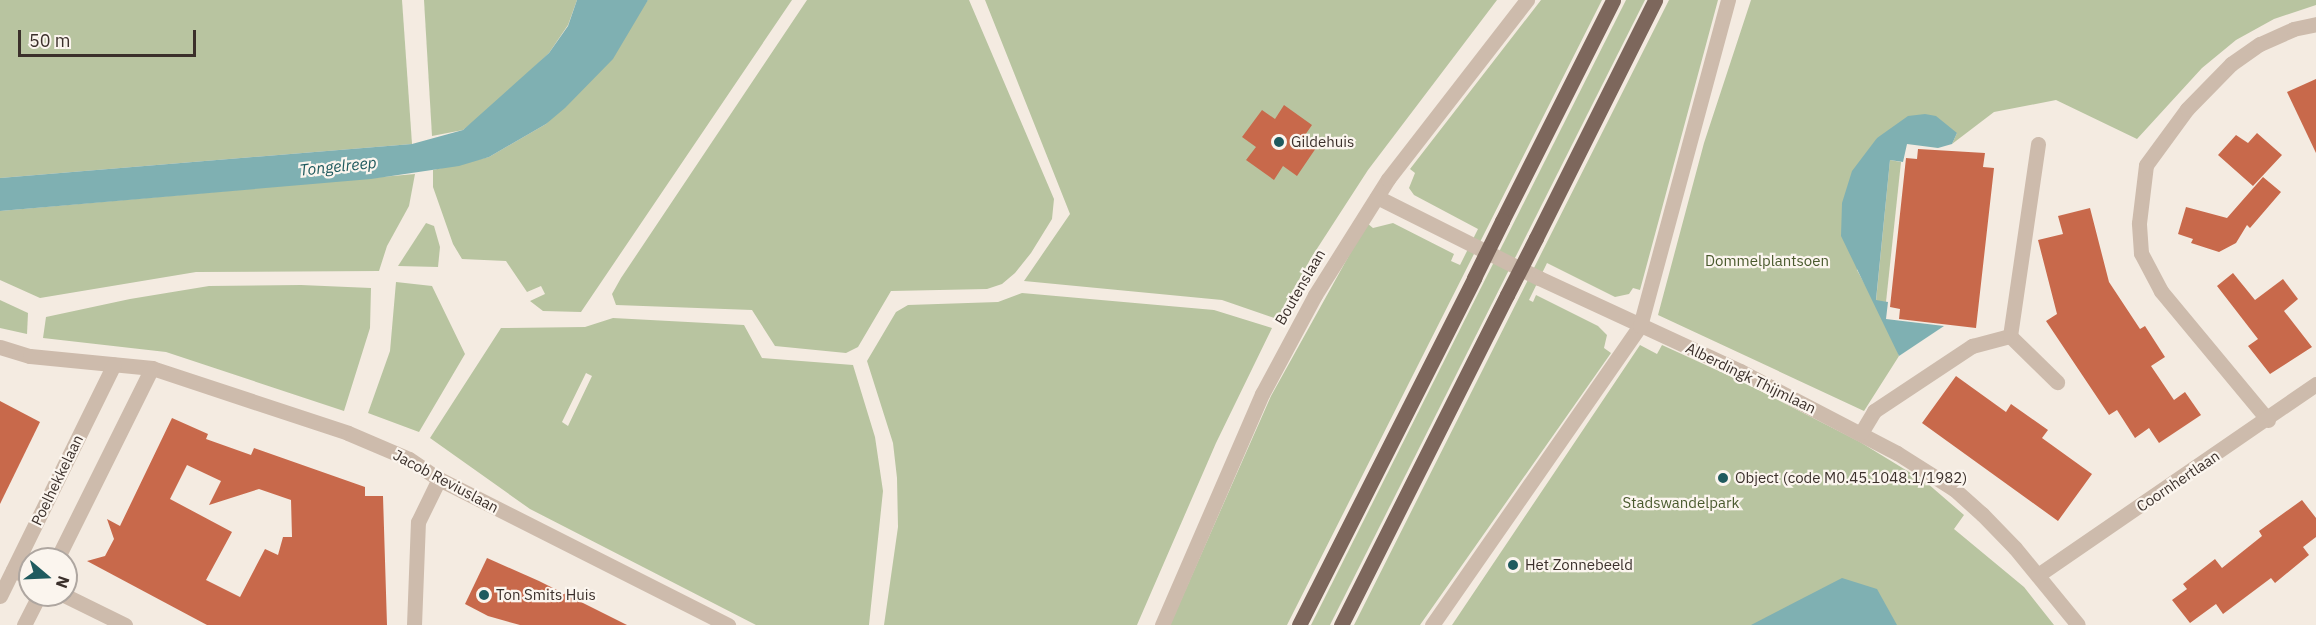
<!DOCTYPE html>
<style>
body{margin:0}
#map{position:relative;width:2316px;height:625px;overflow:hidden;background:#f4ebe1;font-family:"IBM Plex Sans",sans-serif}
div>[style]{position:absolute}
[style*='--x']{left:calc(var(--x)*1px);top:calc(var(--y)*1px);width:calc(var(--w)*1px);rotate:calc(var(--a)*1deg)}
.green>*{inset:0;background:#b8c4a0}
.water>*{inset:0;background:#7fb0b2}
.building>*{inset:0;background:#c8694b}
.minor>*{height:15px;margin:-7.5px;padding:0 7.5px;transform-origin:7.5px;border-radius:7.5px;background:#cdbbac}
.major>*{height:15px;margin:-7.5px;padding:0 7.5px;transform-origin:7.5px;border-radius:7.5px;background:#7d675c}
.major-bridge>*{height:15px;margin:-7.5px;padding:0 7.5px;transform-origin:7.5px;border-radius:7.5px;background:#7d675c}
.dots>*{width:16px;height:16px;translate:-50% -50%;box-sizing:border-box;border:3px solid #fbf5ee;border-radius:50%}
span{translate:-50% -50%;white-space:nowrap;text-align:center;line-height:1.15;-webkit-text-stroke:4.5px #fbf5ee;paint-order:stroke}
.poi-label{font-size:15px;color:#3b302b}
.left{translate:0 -50%;text-align:left}
.park-label{font-size:15px;color:#4a5a2e}
.street-label{font-size:15px;color:#3b302b}
.water-label{font-size:16px;color:#1f5a5e;font-style:italic}
.north{position:absolute;left:18px;top:547px;width:60px;height:60px;box-sizing:border-box;background:#fbf5ee;border:2px solid #aea6a0;border-radius:50%;rotate:109deg;font-size:16px;font-weight:700;line-height:24px;text-align:center;color:#3b302b}
.north::after{content:'';display:block;margin:auto;width:21px;height:27px;background:#1f5a5e;clip-path:polygon(50% 0,100% 100%,50% 72%,0 100%)}
.scale{position:absolute;left:18px;top:30px;width:178px;height:27px;box-sizing:border-box;border:3px solid #3b302b;border-top:0;padding-left:8px;font-size:18px;line-height:21px;white-space:nowrap;color:#3b302b;-webkit-text-stroke:4px #fbf5ee;paint-order:stroke}
</style>
<div id="map">
<div class="green">
<i style="clip-path:polygon(0 0,402px 0,412px 144px,0 178px)"></i>
<i style="clip-path:polygon(424px 0,577px 0,568px 25px,549px 53px,492px 107px,463px 130px,432px 136px)"></i>
<i style="clip-path:polygon(648px 0,792px 0,581px 312px,543px 311px,530px 301px,545px 294px,541px 286px,527px 292px,506px 261px,462px 259px,453px 244px,433px 187px,433px 170px,489px 157px,546px 124px)"></i>
<i style="clip-path:polygon(807px 0,969px 0,1054px 199px,1052px 219px,1031px 253px,1015px 273px,1002px 284px,987px 289px,891px 291px,858px 347px,846px 353px,775px 346px,752px 310px,616px 305px,612px 294px,621px 278px)"></i>
<i style="clip-path:polygon(985px 0,1497px 0,1368px 170px,1311px 258px,1277px 319px,1222px 300px,1024px 281px,1070px 214px)"></i>
<i style="clip-path:polygon(1541px 0,1602px 0,1287px 625px,1170px 625px,1271px 396px,1367px 223px,1373px 228px,1393px 223px,1454px 254px,1451px 261px,1460px 265px,1478px 229px,1414px 195px,1409px 188px,1415px 173px,1410px 169px)"></i>
<i style="clip-path:polygon(1626px 0,1645px 0,1330px 625px,1311px 625px)"></i>
<i style="clip-path:polygon(1669px 0,1718px 0,1640px 290px,1633px 288px,1629px 294px,1615px 297px,1547px 263px,1529px 300px,1533px 302px,1536px 295px,1598px 326px,1607px 335px,1604px 348px,1611px 353px,1420px 625px,1354px 625px)"></i>
<i style="clip-path:polygon(1751px 0,2316px 0,2316px 5px,2274px 19px,2236px 40px,2202px 68px,2137px 139px,2056px 100px,1994px 112px,1952px 144px,1957px 133px,1877px 138px,1857px 270px,1891px 332px,1899px 356px,1864px 411px,1658px 315px,1704px 143px)"></i>
<i style="clip-path:polygon(1890px 160px,1901px 162px,1886px 302px,1876px 301px)"></i>
<i style="clip-path:polygon(415px 174px,409px 206px,387px 246px,379px 271px,196px 272px,40px 298px,0 280px,0 211px)"></i>
<i style="clip-path:polygon(426px 223px,434px 226px,440px 247px,438px 267px,398px 266px)"></i>
<i style="clip-path:polygon(396px 282px,432px 286px,465px 354px,419px 432px,368px 413px,390px 351px)"></i>
<i style="clip-path:polygon(301px 285px,371px 288px,370px 328px,344px 411px,166px 352px,43px 338px,46px 317px,130px 299px,209px 286px)"></i>
<i style="clip-path:polygon(1022px 293px,1214px 310px,1272px 328px,1216px 443px,1137px 625px,884px 625px,898px 527px,897px 478px,893px 443px,867px 361px,896px 312px,908px 305px,998px 302px)"></i>
<i style="clip-path:polygon(0 300px,28px 313px,27px 334px,0 328px)"></i>
<i style="clip-path:polygon(evenodd,613px 318px,744px 325px,762px 358px,853px 365px,875px 437px,883px 491px,869px 625px,756px 625px,530px 509px,430px 438px,501px 328px,585px 327px,613px 318px,586px 373px,592px 376px,568px 426px,562px 422px,586px 373px)"></i>
<i style="clip-path:polygon(1640px 345px,1657px 354px,1662px 345px,1745px 383px,1860px 442px,1927px 483px,1964px 515px,1954px 529px,2024px 587px,2054px 625px,1452px 625px)"></i>
</div>
<div class="water">
<i style="clip-path:polygon(577px 0,648px 0,613px 59px,565px 108px,546px 124px,489px 157px,459px 166px,371px 179px,0 211px,0 178px,412px 144px,463px 130px,549px 53px,568px 26px)"></i>
<i style="clip-path:polygon(1925px 114px,1936px 116px,1957px 133px,1952px 144px,1938px 148px,1907px 144px,1903px 162px,1890px 160px,1876px 300px,1888px 302px,1886px 319px,1944px 326px,1899px 356px,1841px 236px,1842px 203px,1852px 171px,1877px 138px,1908px 116px)"></i>
<i style="clip-path:polygon(1842px 578px,1877px 589px,1897px 625px,1751px 625px)"></i>
</div>
<div class="building">
<i style="clip-path:polygon(2316px 79px,2316px 153px,2287px 92px)"></i>
<i style="clip-path:polygon(1284px 105px,1312px 125px,1303px 138px,1316px 148px,1297px 176px,1283px 166px,1274px 180px,1246px 160px,1256px 147px,1242px 137px,1262px 110px,1275px 119px)"></i>
<i style="clip-path:polygon(2257px 133px,2282px 155px,2253px 186px,2218px 155px,2236px 135px,2248px 143px)"></i>
<i style="clip-path:polygon(1918px 149px,1985px 153px,1983px 167px,1994px 168px,1976px 328px,1899px 319px,1900px 309px,1890px 307px,1906px 158px,1917px 159px)"></i>
<i style="clip-path:polygon(2263px 177px,2281px 192px,2250px 228px,2247px 225px,2236px 243px,2219px 252px,2191px 243px,2193px 239px,2178px 234px,2186px 207px,2227px 218px)"></i>
<i style="clip-path:polygon(2090px 208px,2109px 282px,2140px 329px,2145px 326px,2165px 357px,2151px 366px,2174px 400px,2185px 392px,2201px 415px,2159px 443px,2149px 428px,2135px 438px,2117px 410px,2109px 415px,2046px 321px,2057px 314px,2038px 240px,2063px 234px,2058px 216px)"></i>
<i style="clip-path:polygon(2233px 273px,2255px 300px,2283px 279px,2298px 299px,2284px 311px,2312px 347px,2270px 374px,2248px 346px,2258px 339px,2217px 286px)"></i>
<i style="clip-path:polygon(1956px 376px,2006px 412px,2011px 404px,2048px 430px,2042px 438px,2092px 474px,2058px 521px,1922px 423px)"></i>
<i style="clip-path:polygon(0 401px,40px 422px,0 504px)"></i>
<i style="clip-path:polygon(evenodd,172px 418px,208px 434px,206px 439px,251px 455px,254px 448px,365px 487px,365px 496px,383px 496px,387px 625px,207px 625px,87px 561px,105px 556px,114px 539px,107px 519px,120px 526px,172px 418px,187px 465px,221px 481px,209px 505px,259px 489px,291px 500px,292px 537px,283px 537px,278px 555px,265px 549px,240px 597px,206px 580px,232px 532px,170px 499px,187px 465px)"></i>
<i style="clip-path:polygon(2302px 500px,2316px 518px,2316px 537px,2303px 547px,2309px 555px,2275px 583px,2271px 578px,2223px 614px,2216px 604px,2190px 623px,2172px 600px,2187px 589px,2183px 584px,2215px 559px,2222px 568px,2262px 536px,2259px 531px)"></i>
<i style="clip-path:polygon(487px 558px,539px 581px,627px 625px,520px 625px,488px 616px,465px 604px)"></i>
</div>
<div class="minor">
<i style="--x:1377;--y:197;--w:181;--a:26.6"></i>
<i style="--x:1539;--y:278;--w:221;--a:24.8"></i>
<i style="--x:1740;--y:371;--w:177;--a:27.6"></i>
<i style="--x:1897;--y:453;--w:67;--a:32.3"></i>
<i style="--x:1954;--y:489;--w:38;--a:42"></i>
<i style="--x:1982;--y:514;--w:47;--a:45.9"></i>
<i style="--x:2015;--y:548;--w:99;--a:50.7"></i>
<i style="--x:2010;--y:336;--w:66;--a:44.4"></i>
<i style="--x:0;--y:347;--w:31;--a:17"></i>
<i style="--x:30;--y:356;--w:123;--a:5.6"></i>
<i style="--x:152;--y:368;--w:206;--a:18.3"></i>
<i style="--x:348;--y:433;--w:66;--a:23.1"></i>
<i style="--x:409;--y:459;--w:36;--a:34"></i>
<i style="--x:439;--y:479;--w:324;--a:26.8"></i>
<i style="--x:2268;--y:420;--w:168;--a:-129.7"></i>
<i style="--x:2161;--y:291;--w:43;--a:-117.8"></i>
<i style="--x:2141;--y:253;--w:30;--a:-94"></i>
<i style="--x:2139;--y:223;--w:58;--a:-83.1"></i>
<i style="--x:2146;--y:165;--w:69;--a:-53.8"></i>
<i style="--x:2187;--y:109;--w:63;--a:-45.6"></i>
<i style="--x:2231;--y:64;--w:35;--a:-35"></i>
<i style="--x:2260;--y:44;--w:36;--a:-24"></i>
<i style="--x:2293;--y:29;--w:24;--a:-12"></i>
<i style="--x:1861;--y:433;--w:26;--a:-59"></i>
<i style="--x:1874;--y:411;--w:118;--a:-33.6"></i>
<i style="--x:1972;--y:346;--w:39;--a:-15"></i>
<i style="--x:2010;--y:336;--w:194;--a:-81.7"></i>
<i style="--x:57;--y:559;--w:213;--a:-63.6"></i>
<i style="--x:13;--y:570;--w:19;--a:25"></i>
<i style="--x:2038;--y:575;--w:337;--a:-34.5"></i>
<i style="--x:64;--y:595;--w:68;--a:26.2"></i>
<i style="--x:0;--y:596;--w:258;--a:-63.8"></i>
<i style="--x:24;--y:625;--w:34;--a:-63"></i>
<i style="--x:414;--y:625;--w:103;--a:-87.8"></i>
<i style="--x:418;--y:522;--w:48;--a:-64"></i>
<i style="--x:1162;--y:625;--w:252;--a:-66.6"></i>
<i style="--x:1262;--y:394;--w:112;--a:-61.8"></i>
<i style="--x:1315;--y:295;--w:137;--a:-57.8"></i>
<i style="--x:1388;--y:179;--w:227;--a:-52.2"></i>
<i style="--x:1432;--y:625;--w:364;--a:-55.2"></i>
<i style="--x:1640;--y:326;--w:338;--a:-74.9"></i>
</div>
<div class="major">
<i style="--x:1502;--y:221;--w:247;--a:-63.3"></i>
<i style="--x:1536;--y:238;--w:266;--a:-63.4"></i>
<i style="--x:1299;--y:625;--w:389;--a:-63.2"></i>
<i style="--x:1341;--y:625;--w:369;--a:-63.3"></i>
</div>
<div class="major-bridge">
<i style="--x:1474;--y:278;--w:64;--a:-63.8"></i>
<i style="--x:1507;--y:295;--w:64;--a:-63"></i>
</div>
<div class="dots">
<i style="left:1279px;top:142px;background:#1f5a5e"></i>
<i style="left:1723px;top:478px;background:#1f5a5e"></i>
<i style="left:1513px;top:565px;background:#1f5a5e"></i>
<i style="left:484px;top:595px;background:#1f5a5e"></i>
</div>
<div class="poi-label">
<span class="left" style="left:1291px;top:142px">Gildehuis</span>
<span class="left" style="left:1735px;top:478px">Object (code M0.45.1048.1/1982)</span>
<span class="left" style="left:1525px;top:565px">Het Zonnebeeld</span>
<span class="left" style="left:496px;top:595px">Ton Smits Huis</span>
</div>
<div class="park-label">
<span style="left:1767px;top:261px">Dommelplantsoen</span>
<span style="left:1681px;top:503px">Stadswandelpark</span>
</div>
<div class="street-label">
<span style="left:1300px;top:287px;rotate:-60deg">Boutenslaan</span>
<span style="left:1751px;top:378px;rotate:26deg">Alberdingk Thijmlaan</span>
<span style="left:57px;top:480px;rotate:-64deg">Poelhekkelaan</span>
<span style="left:446px;top:481px;rotate:28deg">Jacob Reviuslaan</span>
<span style="left:2178px;top:481px;rotate:-34deg">Coornhertlaan</span>
</div>
<div class="water-label">
<span style="left:338px;top:166px;rotate:-6deg">Tongelreep</span>
</div>
<div class="north">N</div>
<div class="scale">50 m</div>
</div>
